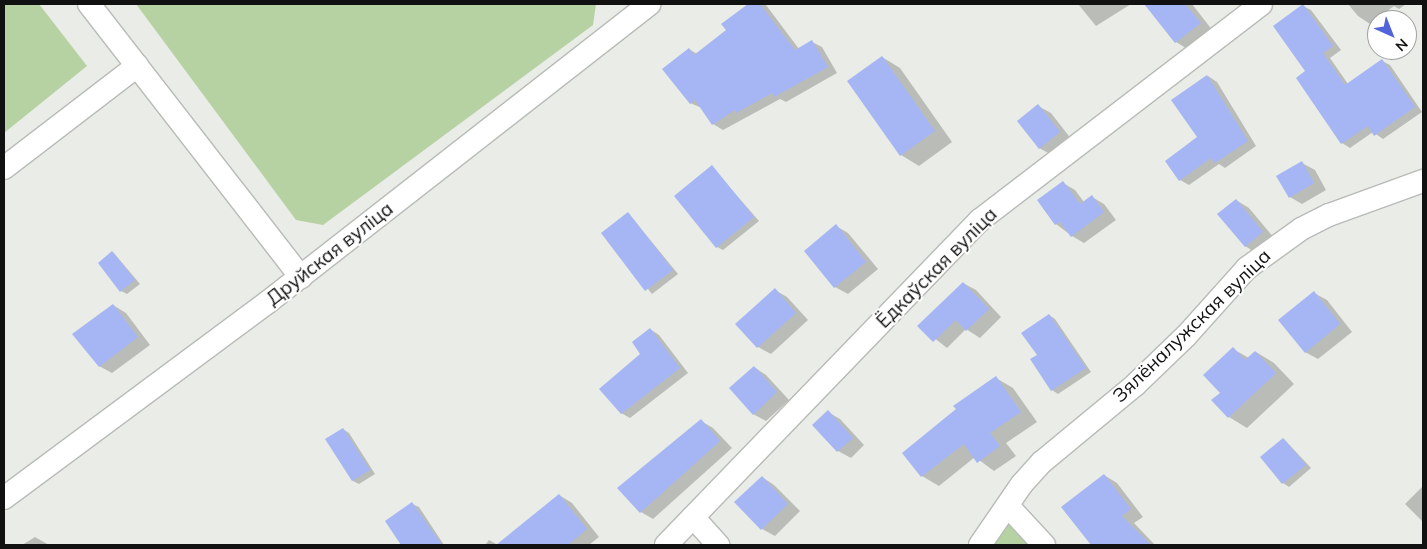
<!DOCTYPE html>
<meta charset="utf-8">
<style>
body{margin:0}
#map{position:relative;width:1427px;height:549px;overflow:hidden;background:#e9ece7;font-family:Mulish,sans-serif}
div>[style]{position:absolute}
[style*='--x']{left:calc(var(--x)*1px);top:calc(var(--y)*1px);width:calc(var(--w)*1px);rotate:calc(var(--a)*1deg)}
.green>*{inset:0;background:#b6d2a3}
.shadow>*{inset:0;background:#0003}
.building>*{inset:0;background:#a6b6f4}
.roads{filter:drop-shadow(1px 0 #b8bbb7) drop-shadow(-1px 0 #b8bbb7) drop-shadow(0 1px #b8bbb7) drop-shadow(0 -1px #b8bbb7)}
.minor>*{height:22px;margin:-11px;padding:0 11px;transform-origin:11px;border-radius:11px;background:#fff}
span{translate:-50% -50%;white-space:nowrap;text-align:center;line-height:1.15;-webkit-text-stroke:4px #fff;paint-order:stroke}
.street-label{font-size:19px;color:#101110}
.frame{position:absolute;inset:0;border:5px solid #101110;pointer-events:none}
.north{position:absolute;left:1367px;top:10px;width:50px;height:50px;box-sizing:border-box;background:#fff;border:1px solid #9fa09f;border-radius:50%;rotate:136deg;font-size:14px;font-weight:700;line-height:20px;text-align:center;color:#101110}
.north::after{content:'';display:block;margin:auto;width:18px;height:22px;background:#5264da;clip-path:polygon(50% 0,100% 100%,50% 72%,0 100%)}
</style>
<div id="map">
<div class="green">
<i style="clip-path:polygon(4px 4px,39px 4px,87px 66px,4px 133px)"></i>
<i style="clip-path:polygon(136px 4px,596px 4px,593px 25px,323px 225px,296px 220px)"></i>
<i style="clip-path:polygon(1008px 506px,1044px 545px,980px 545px)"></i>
</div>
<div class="shadow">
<i style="clip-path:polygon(750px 4px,766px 5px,799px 49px,812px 42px,822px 47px,837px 73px,786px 102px,780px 99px,723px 130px,713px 124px,702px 108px,690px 103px,689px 49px,697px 54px,728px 30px,723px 24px)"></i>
<i style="clip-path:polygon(1078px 4px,1131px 4px,1096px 26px)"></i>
<i style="clip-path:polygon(1171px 4px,1192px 4px,1213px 31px,1189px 50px,1176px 42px,1155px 16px)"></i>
<i style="clip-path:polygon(1348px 4px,1406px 4px,1399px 9px,1394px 6px,1370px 24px,1358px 16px)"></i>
<i style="clip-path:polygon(1303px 6px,1311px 10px,1341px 50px,1330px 58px,1348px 84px,1382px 61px,1390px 65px,1422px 112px,1383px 139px,1373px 132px,1350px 148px,1342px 143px,1307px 71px)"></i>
<i style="clip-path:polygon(882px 57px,900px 68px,952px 142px,919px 166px,901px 155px,849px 81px)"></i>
<i style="clip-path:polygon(1208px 76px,1217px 82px,1256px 146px,1225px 168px,1219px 164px,1189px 185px,1180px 180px,1199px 138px)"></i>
<i style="clip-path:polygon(1038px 106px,1051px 113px,1072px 140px,1052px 155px,1039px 148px)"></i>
<i style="clip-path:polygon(1302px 163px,1315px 170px,1326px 190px,1302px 204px,1290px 197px)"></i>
<i style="clip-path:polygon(712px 167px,759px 221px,723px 250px,717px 247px)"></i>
<i style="clip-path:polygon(1063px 183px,1075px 190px,1084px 202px,1092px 197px,1104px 204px,1116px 220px,1084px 243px,1072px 236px,1056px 224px)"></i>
<i style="clip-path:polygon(1236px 200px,1249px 208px,1275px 239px,1258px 254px,1245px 246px)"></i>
<i style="clip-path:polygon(629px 214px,678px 274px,652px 294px,603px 234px)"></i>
<i style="clip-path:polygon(836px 226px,848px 233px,878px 269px,848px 294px,835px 287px,806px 251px)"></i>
<i style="clip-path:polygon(113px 252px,140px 284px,127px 294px,121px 291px)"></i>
<i style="clip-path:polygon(963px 283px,976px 290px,1001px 317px,980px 338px,966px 329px,947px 348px,919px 326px)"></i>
<i style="clip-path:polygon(775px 290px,787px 297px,808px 320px,771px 354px,758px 347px,737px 324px)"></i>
<i style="clip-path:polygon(1314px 293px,1327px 300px,1352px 332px,1318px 359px,1305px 352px)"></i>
<i style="clip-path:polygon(113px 305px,126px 313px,150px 345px,112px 373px,99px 366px)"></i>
<i style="clip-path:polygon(1049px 315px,1055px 319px,1091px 372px,1058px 394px,1052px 390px,1032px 360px,1038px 356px)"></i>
<i style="clip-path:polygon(650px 329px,659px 335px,688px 373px,630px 418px,621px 413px)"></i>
<i style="clip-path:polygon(1233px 349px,1249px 358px,1256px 352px,1274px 363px,1294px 384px,1247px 428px,1229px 417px,1213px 400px,1221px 393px)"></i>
<i style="clip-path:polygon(754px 367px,766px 375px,789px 400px,766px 421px,753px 414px)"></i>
<i style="clip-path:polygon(996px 378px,1013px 388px,1037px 422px,1006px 443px,1016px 456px,994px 471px,975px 457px,939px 486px,922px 476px,904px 453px)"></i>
<i style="clip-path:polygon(828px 412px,840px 419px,864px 445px,851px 458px,838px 451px)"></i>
<i style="clip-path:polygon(701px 421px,713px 428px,732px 448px,653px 519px,641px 512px)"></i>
<i style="clip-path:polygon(343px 429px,349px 433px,375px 474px,359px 484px,353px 481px,327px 439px)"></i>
<i style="clip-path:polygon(1284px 439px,1311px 468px,1289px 487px,1283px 483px)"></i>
<i style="clip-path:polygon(1104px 475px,1117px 483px,1143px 517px,1134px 523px,1155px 545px,1093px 545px,1089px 541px)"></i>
<i style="clip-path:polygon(762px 477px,774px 485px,800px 511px,775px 536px,762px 529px)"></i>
<i style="clip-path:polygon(1423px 486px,1423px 522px,1405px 504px)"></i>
<i style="clip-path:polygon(559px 495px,572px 503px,599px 537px,589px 545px,485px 545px,489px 540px,498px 545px)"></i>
<i style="clip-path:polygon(412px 504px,419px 507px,444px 545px,403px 545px,386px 522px)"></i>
<i style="clip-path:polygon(35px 537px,49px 545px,22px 545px)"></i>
</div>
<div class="building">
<i style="clip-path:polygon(748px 4px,760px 4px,795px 50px,812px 40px,828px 67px,774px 97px,772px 93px,736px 113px,735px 110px,712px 125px,695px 100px,690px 104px,662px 69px,689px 48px,694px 55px,726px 30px,721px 24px)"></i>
<i style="clip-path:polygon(1144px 4px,1185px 4px,1201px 23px,1175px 43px)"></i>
<i style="clip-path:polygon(1303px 4px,1333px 46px,1323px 53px,1345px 85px,1382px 59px,1415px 107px,1374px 136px,1368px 126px,1341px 144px,1296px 78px,1305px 71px,1273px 26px)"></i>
<i style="clip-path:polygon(882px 56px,935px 131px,900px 156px,847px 81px)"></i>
<i style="clip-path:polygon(1207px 75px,1248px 141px,1215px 163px,1211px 158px,1179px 181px,1165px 161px,1197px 137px,1171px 100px)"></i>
<i style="clip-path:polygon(1038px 104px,1060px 132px,1039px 149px,1017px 121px)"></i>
<i style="clip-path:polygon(1302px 161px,1314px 183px,1289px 198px,1276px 176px)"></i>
<i style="clip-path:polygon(712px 165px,754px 217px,716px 248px,674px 196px)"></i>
<i style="clip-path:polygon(1063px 181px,1080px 204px,1092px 195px,1104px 212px,1071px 237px,1060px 222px,1055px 225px,1037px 200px)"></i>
<i style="clip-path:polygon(1236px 199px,1263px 232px,1245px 247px,1217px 214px)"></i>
<i style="clip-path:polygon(628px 212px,673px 270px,645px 291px,601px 233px)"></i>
<i style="clip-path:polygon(836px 224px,866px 262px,834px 288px,804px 251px)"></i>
<i style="clip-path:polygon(112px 251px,135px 280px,120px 292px,98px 263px)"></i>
<i style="clip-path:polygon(963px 282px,989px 309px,966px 331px,956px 320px,933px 342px,917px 326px)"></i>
<i style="clip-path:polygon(775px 288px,796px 313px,757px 348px,735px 324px)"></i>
<i style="clip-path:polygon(1314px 291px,1340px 324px,1305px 353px,1278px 320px)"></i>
<i style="clip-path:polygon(113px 304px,138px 337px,99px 367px,72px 334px)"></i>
<i style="clip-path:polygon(1049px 314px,1086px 368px,1051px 391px,1030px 359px,1037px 355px,1021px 333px)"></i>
<i style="clip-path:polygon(650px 328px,680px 368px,621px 414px,599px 389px,640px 354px,632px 342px)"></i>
<i style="clip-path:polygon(1233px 347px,1245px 360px,1255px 351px,1276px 373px,1228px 418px,1211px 400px,1220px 393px,1203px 375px)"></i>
<i style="clip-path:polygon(754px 366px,777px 392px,753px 415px,729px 388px)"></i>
<i style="clip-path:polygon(996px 376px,1021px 412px,990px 433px,1000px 446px,977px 463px,964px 444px,921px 477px,902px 453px,956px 409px,953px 406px)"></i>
<i style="clip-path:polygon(828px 410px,853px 438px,837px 452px,812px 425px)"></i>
<i style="clip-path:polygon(701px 419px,720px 441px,640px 513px,617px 488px)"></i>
<i style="clip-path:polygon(343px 428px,370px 470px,352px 481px,325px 439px)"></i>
<i style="clip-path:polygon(1283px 438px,1306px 465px,1282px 484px,1260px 457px)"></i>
<i style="clip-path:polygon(1104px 474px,1131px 509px,1122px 516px,1151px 545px,1091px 545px,1061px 507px)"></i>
<i style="clip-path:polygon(762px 476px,788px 504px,761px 530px,734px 502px)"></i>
<i style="clip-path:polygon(559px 494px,587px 529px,568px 545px,496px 545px)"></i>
<i style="clip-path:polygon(412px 502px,442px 545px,401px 545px,385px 521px)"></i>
</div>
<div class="roads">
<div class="minor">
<i style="--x:89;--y:4;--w:346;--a:52.2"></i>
<i style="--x:4;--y:168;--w:168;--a:-37.5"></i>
<i style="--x:4;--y:498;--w:329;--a:-36.6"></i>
<i style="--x:268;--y:302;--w:484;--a:-38"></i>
<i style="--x:1008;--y:506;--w:53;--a:47.3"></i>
<i style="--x:693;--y:517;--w:38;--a:48"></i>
<i style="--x:666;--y:545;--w:452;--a:-46"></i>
<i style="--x:980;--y:220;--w:354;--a:-37.5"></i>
<i style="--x:980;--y:545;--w:74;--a:-55.5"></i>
<i style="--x:1022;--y:484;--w:30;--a:-48"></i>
<i style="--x:1042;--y:462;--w:121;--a:-39.6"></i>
<i style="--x:1135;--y:385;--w:71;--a:-43.9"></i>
<i style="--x:1186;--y:336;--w:91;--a:-48.1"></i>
<i style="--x:1247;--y:268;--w:67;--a:-35.8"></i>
<i style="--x:1301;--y:229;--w:31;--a:-27"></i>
<i style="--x:1329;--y:215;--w:100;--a:-19.9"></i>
</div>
</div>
<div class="street-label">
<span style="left:330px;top:254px;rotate:-38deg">Друйская вуліца</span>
<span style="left:937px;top:268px;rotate:-45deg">Ёдкаўская вуліца</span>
<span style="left:1192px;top:326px;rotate:-44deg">Зялёналужская вуліца</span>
</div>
<div class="frame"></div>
<div class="north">N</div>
</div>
